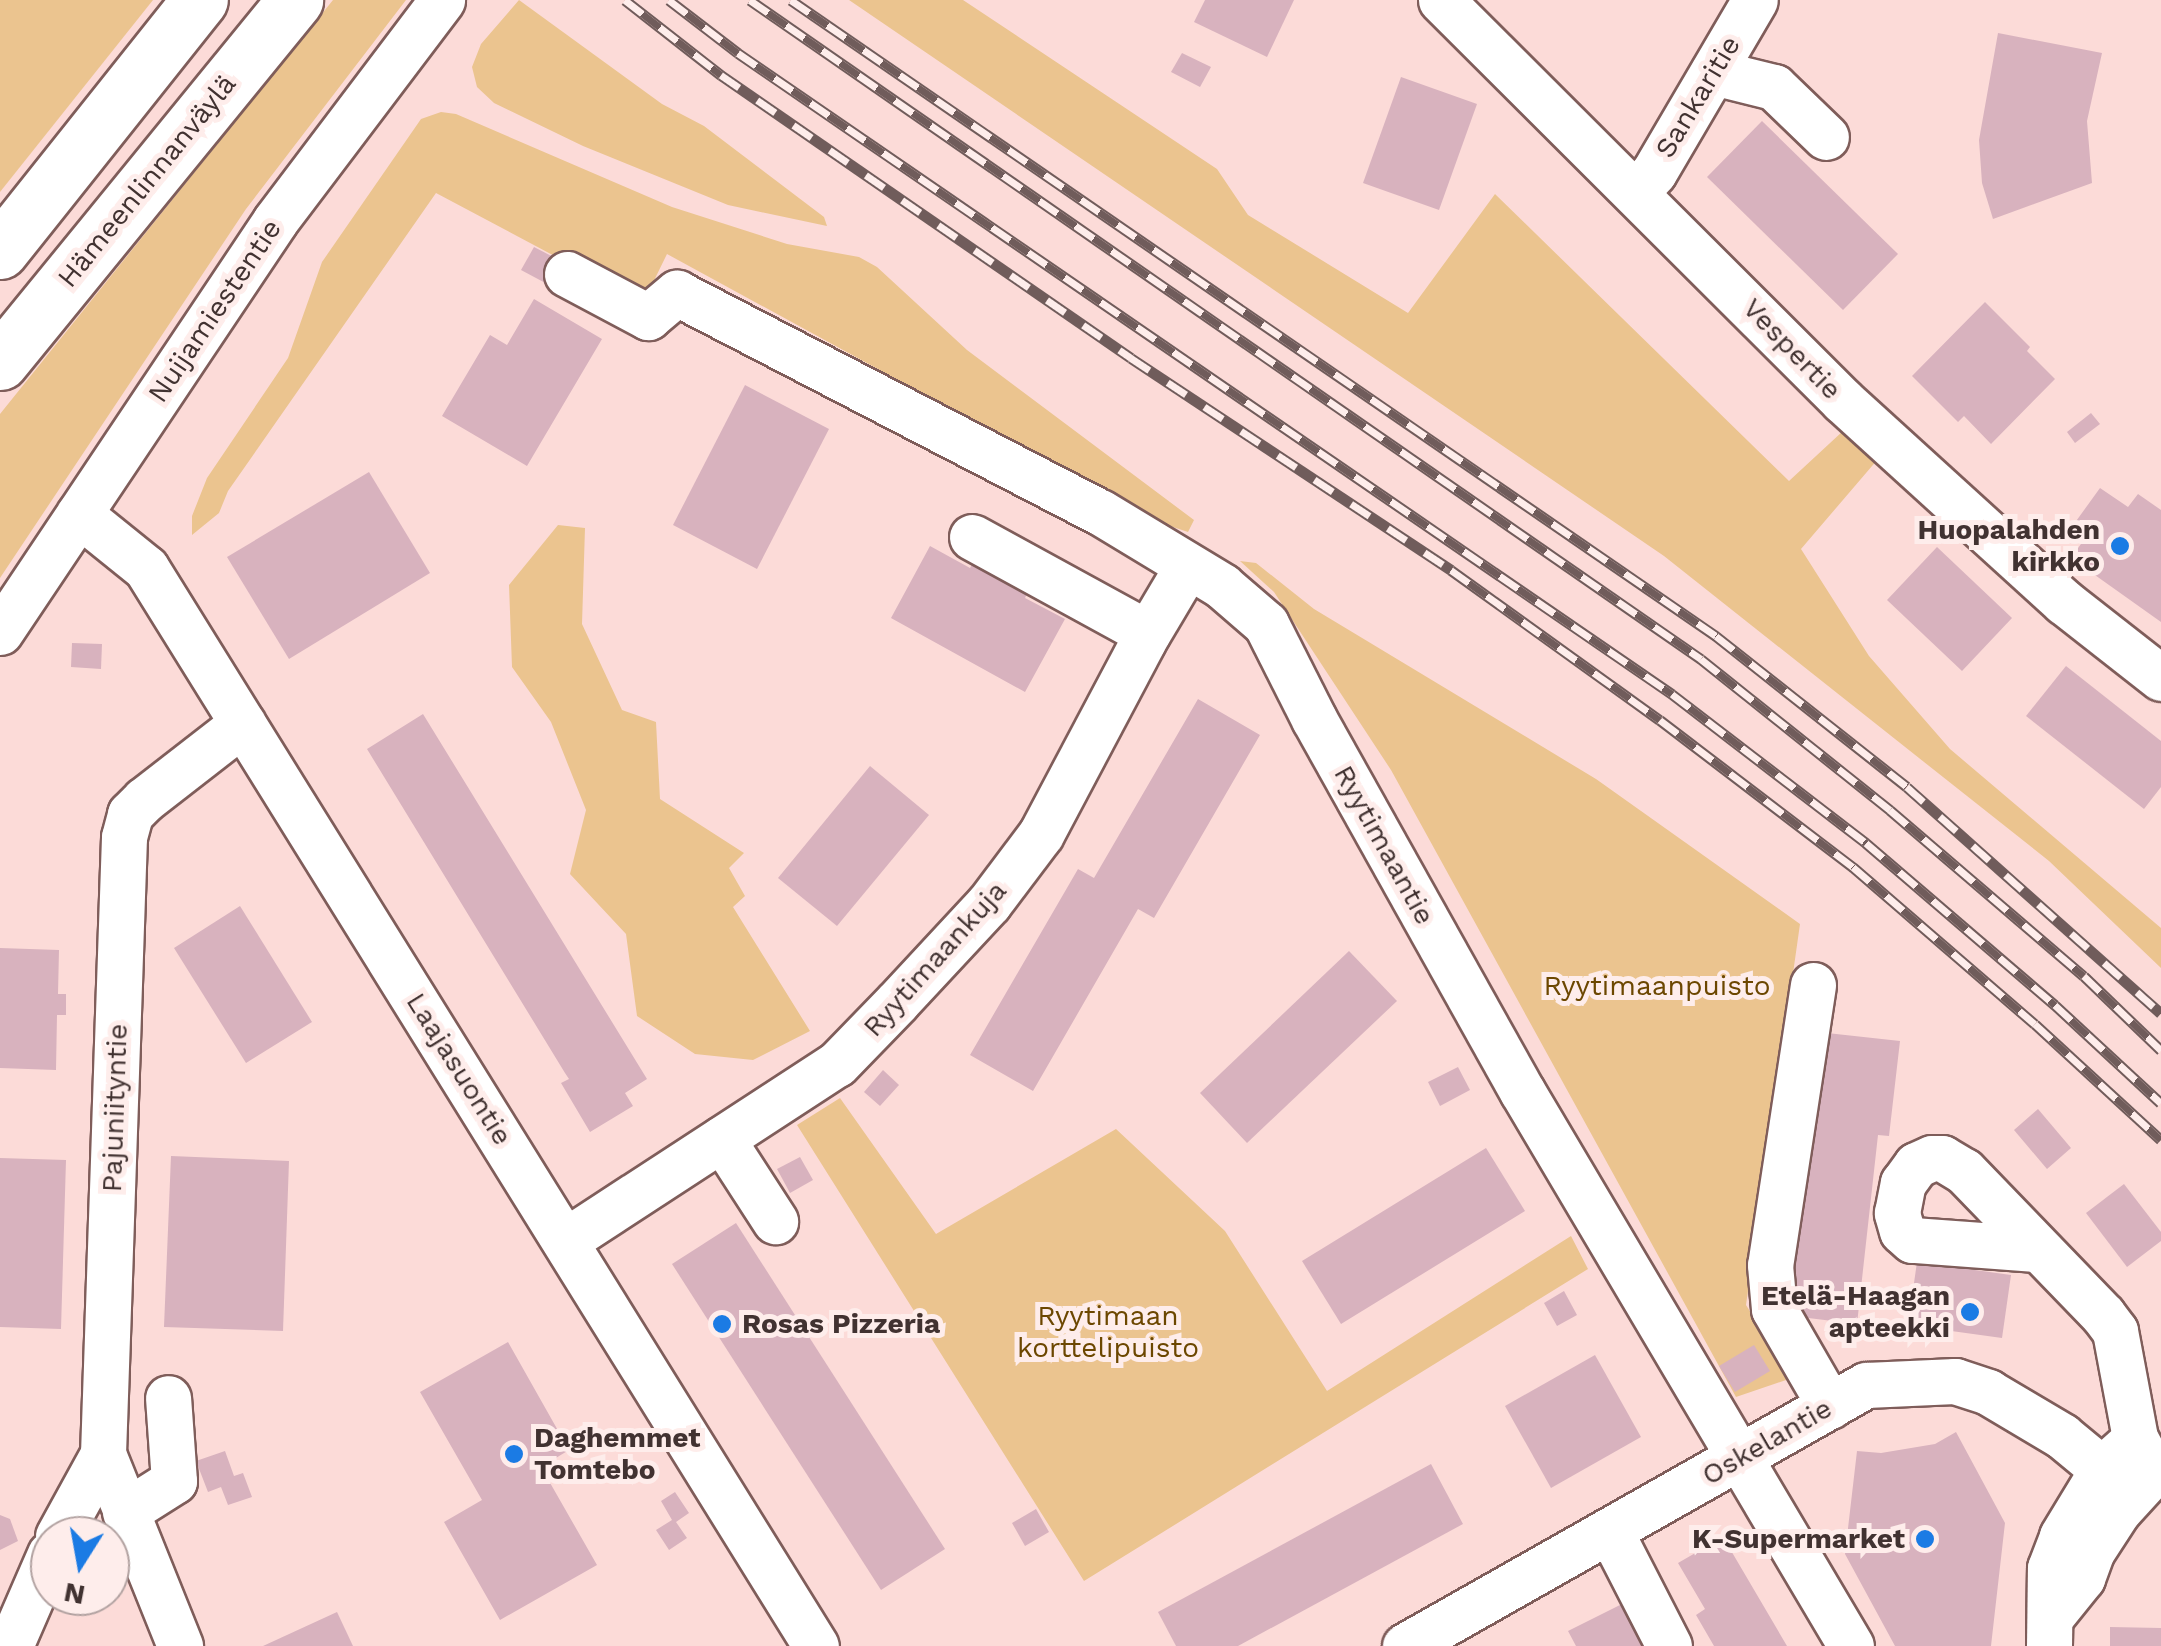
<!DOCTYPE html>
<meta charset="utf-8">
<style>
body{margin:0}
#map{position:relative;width:2161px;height:1646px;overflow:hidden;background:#fcdbd8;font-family:"Work Sans",sans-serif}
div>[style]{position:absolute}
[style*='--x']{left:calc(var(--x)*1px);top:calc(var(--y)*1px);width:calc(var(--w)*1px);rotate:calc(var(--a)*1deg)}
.green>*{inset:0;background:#ebc48f}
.building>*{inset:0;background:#d8b2be}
.roads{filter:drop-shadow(2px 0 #7f5d5a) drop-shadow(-2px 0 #7f5d5a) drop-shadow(0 2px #7f5d5a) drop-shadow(0 -2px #7f5d5a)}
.minor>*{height:45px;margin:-22.5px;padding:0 22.5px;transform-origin:22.5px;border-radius:22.5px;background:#fff}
.highway>*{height:55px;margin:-27.5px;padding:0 27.5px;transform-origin:27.5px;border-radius:27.5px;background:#fff}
.rail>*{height:11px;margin-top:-5.5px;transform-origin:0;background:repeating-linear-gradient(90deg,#feedeb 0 22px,#705c5b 0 44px);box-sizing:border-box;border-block:2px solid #705c5b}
.dots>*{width:28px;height:28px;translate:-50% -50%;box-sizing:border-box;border:5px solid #feedeb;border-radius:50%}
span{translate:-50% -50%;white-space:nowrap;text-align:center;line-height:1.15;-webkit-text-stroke:10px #feedeb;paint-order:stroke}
.street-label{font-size:28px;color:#413231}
.poi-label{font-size:28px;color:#413231;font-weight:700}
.right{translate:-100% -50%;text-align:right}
.left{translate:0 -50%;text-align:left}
.park-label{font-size:28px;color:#6c4700}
.north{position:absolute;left:30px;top:1516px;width:100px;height:100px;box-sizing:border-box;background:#feedeb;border:2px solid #b2a2a1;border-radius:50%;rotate:191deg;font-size:28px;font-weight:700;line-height:40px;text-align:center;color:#413231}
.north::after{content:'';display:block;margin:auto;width:35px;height:45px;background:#1b7be4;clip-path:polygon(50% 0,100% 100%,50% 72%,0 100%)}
</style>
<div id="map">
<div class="green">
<i style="clip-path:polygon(0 0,153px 0,0 192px)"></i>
<i style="clip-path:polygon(333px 0,406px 0,246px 209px,0 578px,0 414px)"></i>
<i style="clip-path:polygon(519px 0,662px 104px,704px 126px,824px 217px,827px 226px,728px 205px,583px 146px,494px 103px,477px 87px,472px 67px,481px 44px)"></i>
<i style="clip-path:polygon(849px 0,963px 0,1217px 169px,1248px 215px,1408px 313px,1495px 194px,1789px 481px,1843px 431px,1878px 459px,1801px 549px,1869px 656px,1950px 749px,2161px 928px,2161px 968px,2049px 861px,1664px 556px)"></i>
<i style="clip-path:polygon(441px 112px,456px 114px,672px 207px,787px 244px,859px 257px,877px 267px,967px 350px,1194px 520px,1188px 532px,1158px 522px,667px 254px,643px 303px,436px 193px,228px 491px,219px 513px,192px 535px,192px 516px,207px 478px,288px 358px,322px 262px,421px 119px)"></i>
<i style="clip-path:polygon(558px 525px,585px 528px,582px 624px,622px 710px,656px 722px,660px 799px,744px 853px,729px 868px,745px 896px,733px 907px,810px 1031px,753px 1060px,695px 1054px,637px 1016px,626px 934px,570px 874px,586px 810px,551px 722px,512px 667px,509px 585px)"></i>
<i style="clip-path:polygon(1240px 561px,1256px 563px,1314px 609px,1596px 779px,1800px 924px,1746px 1305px,1792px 1378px,1736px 1397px,1391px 770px,1274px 592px)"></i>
<i style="clip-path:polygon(840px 1098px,936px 1234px,1116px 1129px,1225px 1231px,1327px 1391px,1571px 1236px,1588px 1269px,1084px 1581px,797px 1125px)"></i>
</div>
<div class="building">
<i style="clip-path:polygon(1205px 0,1294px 0,1267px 57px,1194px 22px)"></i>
<i style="clip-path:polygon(1998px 33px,2102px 53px,2087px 121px,2092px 183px,1993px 219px,1982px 183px,1979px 140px)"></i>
<i style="clip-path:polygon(1182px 53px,1211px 67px,1200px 87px,1171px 72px)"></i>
<i style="clip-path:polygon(1401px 77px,1477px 104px,1439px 210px,1363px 183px)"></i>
<i style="clip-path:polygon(1762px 121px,1898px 254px,1843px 310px,1707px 177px)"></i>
<i style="clip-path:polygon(534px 247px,563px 262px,551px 286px,521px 270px)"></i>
<i style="clip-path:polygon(534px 299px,602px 339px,527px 466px,442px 416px,490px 335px,507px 345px)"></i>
<i style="clip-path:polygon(1985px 302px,2030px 347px,2027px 351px,2055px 379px,1991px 444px,1964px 416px,1958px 422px,1912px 376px)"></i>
<i style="clip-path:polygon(745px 385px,829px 429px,757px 569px,673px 525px)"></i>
<i style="clip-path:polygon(2091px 413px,2100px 424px,2075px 443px,2067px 432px)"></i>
<i style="clip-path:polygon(369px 472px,430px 573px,289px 659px,227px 557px)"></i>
<i style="clip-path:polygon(2100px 488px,2128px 507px,2138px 494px,2161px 510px,2161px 622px,2071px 558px,2088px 534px,2074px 524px)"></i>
<i style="clip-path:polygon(930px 546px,970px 568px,976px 557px,1030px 587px,1025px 598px,1065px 619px,1025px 692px,891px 618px)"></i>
<i style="clip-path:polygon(1937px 547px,2012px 618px,1962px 671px,1887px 600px)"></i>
<i style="clip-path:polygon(72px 643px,102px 644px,101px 669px,71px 667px)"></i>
<i style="clip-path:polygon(2066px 666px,2161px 741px,2161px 787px,2144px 809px,2026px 716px)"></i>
<i style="clip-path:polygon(1198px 699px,1260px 735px,1154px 918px,1138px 909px,1033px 1091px,970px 1055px,1078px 869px,1094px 878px)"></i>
<i style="clip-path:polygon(423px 714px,647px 1079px,625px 1093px,633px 1106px,590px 1132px,561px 1083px,569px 1079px,565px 1073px,367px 749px)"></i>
<i style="clip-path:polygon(870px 766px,929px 815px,837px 926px,778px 878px)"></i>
<i style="clip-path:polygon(240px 906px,312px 1022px,246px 1063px,174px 948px)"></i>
<i style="clip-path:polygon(0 948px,59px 950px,58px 994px,66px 994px,66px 1015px,57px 1015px,56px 1070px,0 1068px)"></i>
<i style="clip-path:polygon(1349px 951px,1397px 1001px,1247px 1143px,1200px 1093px)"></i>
<i style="clip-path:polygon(1827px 1033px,1900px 1041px,1889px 1136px,1878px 1135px,1857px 1324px,1784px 1315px,1805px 1125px,1817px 1127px)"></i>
<i style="clip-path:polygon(1458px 1067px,1470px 1090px,1440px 1106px,1428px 1082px)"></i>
<i style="clip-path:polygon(883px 1070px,899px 1085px,880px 1106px,864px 1092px)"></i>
<i style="clip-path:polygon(2038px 1109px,2071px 1148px,2047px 1169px,2014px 1130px)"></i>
<i style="clip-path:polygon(1486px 1148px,1525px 1211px,1341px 1324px,1302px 1261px)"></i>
<i style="clip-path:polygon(171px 1156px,289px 1161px,283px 1331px,164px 1327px)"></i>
<i style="clip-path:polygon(800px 1157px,813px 1180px,790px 1193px,777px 1169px)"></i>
<i style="clip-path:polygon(0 1158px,66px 1160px,61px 1329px,0 1327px)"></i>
<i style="clip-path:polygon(2124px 1184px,2161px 1232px,2161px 1241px,2127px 1267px,2086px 1213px)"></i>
<i style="clip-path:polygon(736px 1223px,945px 1549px,881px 1590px,672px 1264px)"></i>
<i style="clip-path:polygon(1917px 1262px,2011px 1275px,2002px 1338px,1908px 1325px)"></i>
<i style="clip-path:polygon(1564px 1291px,1577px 1315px,1557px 1326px,1544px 1303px)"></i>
<i style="clip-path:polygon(508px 1342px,569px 1450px,541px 1467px,597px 1565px,500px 1620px,444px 1522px,482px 1500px,420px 1392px)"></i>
<i style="clip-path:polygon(1754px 1345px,1770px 1371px,1735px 1392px,1719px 1366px)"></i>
<i style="clip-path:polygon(1595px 1355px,1641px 1437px,1551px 1488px,1505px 1406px)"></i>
<i style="clip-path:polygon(1956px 1432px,2005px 1523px,1991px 1646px,1895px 1646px,1845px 1554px,1857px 1451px,1881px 1453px,1935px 1444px)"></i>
<i style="clip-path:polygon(225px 1451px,234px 1476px,243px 1473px,252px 1497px,228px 1505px,221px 1487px,208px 1492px,196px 1461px)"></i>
<i style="clip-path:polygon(1431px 1464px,1463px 1524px,1238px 1646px,1176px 1646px,1158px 1612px)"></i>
<i style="clip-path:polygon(675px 1492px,689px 1513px,676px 1522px,687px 1538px,669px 1550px,656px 1530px,672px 1520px,661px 1501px)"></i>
<i style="clip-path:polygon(1036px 1509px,1049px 1532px,1025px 1546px,1012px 1523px)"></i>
<i style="clip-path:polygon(0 1515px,10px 1519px,18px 1541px,0 1550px)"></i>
<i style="clip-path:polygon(1723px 1537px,1787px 1646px,1714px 1646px,1696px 1615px,1705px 1609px,1678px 1563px)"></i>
<i style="clip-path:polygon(1632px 1599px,1657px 1646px,1576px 1646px,1568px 1631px)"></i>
<i style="clip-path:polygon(337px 1612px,353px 1646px,263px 1646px)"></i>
<i style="clip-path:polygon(2110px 1627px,2161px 1628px,2161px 1646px,2110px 1646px)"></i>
</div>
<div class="roads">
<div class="minor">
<i style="--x:1441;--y:0;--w:568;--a:44.93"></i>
<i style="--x:1843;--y:401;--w:299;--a:42.3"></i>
<i style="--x:2064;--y:602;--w:123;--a:38.1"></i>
<i style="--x:1713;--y:72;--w:63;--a:13.8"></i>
<i style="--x:1774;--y:87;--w:72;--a:43.9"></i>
<i style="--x:1637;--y:191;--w:25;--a:-48"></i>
<i style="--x:1654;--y:172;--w:199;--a:-59.6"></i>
<i style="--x:567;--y:274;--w:92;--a:28"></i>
<i style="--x:648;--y:317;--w:38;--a:-40"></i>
<i style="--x:677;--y:293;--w:476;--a:27.4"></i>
<i style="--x:1100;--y:512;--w:143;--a:31.2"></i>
<i style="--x:1222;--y:586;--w:58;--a:40.8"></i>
<i style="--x:1266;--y:624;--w:106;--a:63.2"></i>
<i style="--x:1314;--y:719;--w:426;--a:60.8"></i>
<i style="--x:1522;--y:1091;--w:645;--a:59.34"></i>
<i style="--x:79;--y:514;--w:86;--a:38.9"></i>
<i style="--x:146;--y:568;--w:1269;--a:58.14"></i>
<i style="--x:972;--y:537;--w:200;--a:28.7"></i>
<i style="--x:0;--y:632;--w:495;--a:-56.2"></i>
<i style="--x:275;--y:221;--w:277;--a:-52.9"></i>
<i style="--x:1813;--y:985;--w:283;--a:98.7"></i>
<i style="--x:1770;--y:1265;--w:44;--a:84.8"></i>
<i style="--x:1774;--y:1309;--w:112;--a:60"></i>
<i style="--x:722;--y:1139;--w:98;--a:57.1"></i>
<i style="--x:565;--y:1241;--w:325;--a:-33.1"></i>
<i style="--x:837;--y:1064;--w:86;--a:-45.9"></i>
<i style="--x:897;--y:1002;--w:135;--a:-47.1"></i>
<i style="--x:989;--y:903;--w:86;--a:-53"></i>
<i style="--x:1041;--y:834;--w:218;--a:-62.1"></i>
<i style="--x:1143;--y:641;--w:86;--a:-59.3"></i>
<i style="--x:2036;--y:1249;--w:124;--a:-175.8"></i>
<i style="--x:1912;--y:1240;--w:13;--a:-138"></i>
<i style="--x:1902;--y:1231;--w:19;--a:-106"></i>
<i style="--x:1897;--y:1213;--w:31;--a:-79"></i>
<i style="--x:1903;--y:1183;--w:22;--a:-54"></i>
<i style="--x:1916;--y:1165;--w:17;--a:-24"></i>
<i style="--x:1932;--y:1158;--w:10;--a:0"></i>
<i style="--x:1942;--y:1158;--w:26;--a:31"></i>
<i style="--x:1964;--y:1171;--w:200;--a:46"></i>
<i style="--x:2103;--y:1315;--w:20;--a:53"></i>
<i style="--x:2115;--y:1331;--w:109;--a:79.4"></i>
<i style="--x:2135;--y:1438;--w:38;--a:62"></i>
<i style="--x:103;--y:1454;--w:207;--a:68.1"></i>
<i style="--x:125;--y:1512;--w:58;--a:-32.3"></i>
<i style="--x:174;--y:1481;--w:83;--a:-94.1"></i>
<i style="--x:1610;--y:1531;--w:129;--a:62.8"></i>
<i style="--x:58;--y:1536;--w:94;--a:-61.2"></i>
<i style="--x:103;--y:1454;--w:617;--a:-88.05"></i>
<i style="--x:124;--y:837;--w:24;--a:-75"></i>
<i style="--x:130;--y:814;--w:20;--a:-45"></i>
<i style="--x:144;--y:800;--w:125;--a:-37.9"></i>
<i style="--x:2052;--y:1615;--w:48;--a:-51"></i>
<i style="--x:2082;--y:1578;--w:29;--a:-70"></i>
<i style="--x:2092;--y:1551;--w:48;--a:-57"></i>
<i style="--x:2118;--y:1511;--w:49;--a:-47.5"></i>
<i style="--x:10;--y:1646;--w:100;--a:-66.5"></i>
<i style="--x:1405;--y:1646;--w:530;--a:-29.52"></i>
<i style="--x:1866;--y:1385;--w:89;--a:-2.6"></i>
<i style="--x:1955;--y:1381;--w:35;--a:18"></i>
<i style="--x:1988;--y:1392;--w:86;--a:30.7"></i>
<i style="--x:2062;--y:1436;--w:91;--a:39.6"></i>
<i style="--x:2049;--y:1646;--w:78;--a:-89.3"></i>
<i style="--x:2050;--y:1568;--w:34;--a:-69"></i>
<i style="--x:2062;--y:1536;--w:81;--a:-58.7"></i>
<i style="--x:2104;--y:1467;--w:30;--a:-42"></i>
</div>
<div class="highway">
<i style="--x:0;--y:251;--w:321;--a:-51.5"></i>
<i style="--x:0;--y:362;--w:467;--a:-50.8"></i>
</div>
</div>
<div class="rail">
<i style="--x:625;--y:0;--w:122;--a:38"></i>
<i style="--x:721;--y:75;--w:498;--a:34.6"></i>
<i style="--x:1131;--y:358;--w:384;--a:33.5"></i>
<i style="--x:1451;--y:570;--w:257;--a:35.7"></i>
<i style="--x:1660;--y:720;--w:243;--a:37.3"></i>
<i style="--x:1853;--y:867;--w:240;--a:40.8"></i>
<i style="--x:2035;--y:1024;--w:171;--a:42.6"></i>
<i style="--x:669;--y:0;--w:87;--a:37.5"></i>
<i style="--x:738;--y:53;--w:1133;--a:34.46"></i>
<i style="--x:1672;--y:694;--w:245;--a:37.5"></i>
<i style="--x:1866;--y:843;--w:249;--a:40.6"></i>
<i style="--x:2055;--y:1005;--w:144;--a:42.8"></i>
<i style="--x:750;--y:0;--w:1157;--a:34.72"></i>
<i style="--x:1701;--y:659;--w:242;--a:38.6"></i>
<i style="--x:1890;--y:810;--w:255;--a:40.6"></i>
<i style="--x:2084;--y:976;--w:107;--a:43.9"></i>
<i style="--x:791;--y:0;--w:1123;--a:34.51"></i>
<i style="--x:1716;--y:636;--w:243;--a:38.3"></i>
<i style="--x:1907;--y:787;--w:340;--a:41.7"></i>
</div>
<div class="dots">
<i style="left:2120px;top:546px;background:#1b7be4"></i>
<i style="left:1970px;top:1312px;background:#1b7be4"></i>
<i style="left:722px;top:1324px;background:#1b7be4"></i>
<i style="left:514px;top:1454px;background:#1b7be4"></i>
<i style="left:1925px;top:1539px;background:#1b7be4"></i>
</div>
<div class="street-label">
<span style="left:1698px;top:97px;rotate:-59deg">Sankaritie</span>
<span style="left:147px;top:181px;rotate:-51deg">Hämeenlinnanväylä</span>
<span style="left:215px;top:311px;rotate:-56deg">Nuijamiestentie</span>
<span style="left:1792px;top:349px;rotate:46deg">Vespertie</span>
<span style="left:1384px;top:845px;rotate:61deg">Ryytimaantie</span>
<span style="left:935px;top:959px;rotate:-48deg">Ryytimaankuja</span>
<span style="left:459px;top:1069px;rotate:58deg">Laajasuontie</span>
<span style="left:115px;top:1108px;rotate:-88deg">Pajuniityntie</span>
<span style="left:1767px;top:1442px;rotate:-30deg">Oskelantie</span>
</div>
<div class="poi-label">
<span class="right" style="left:2100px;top:546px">Huopalahden<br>kirkko</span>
<span class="right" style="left:1950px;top:1312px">Etelä-Haagan<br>apteekki</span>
<span class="left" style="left:742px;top:1324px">Rosas Pizzeria</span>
<span class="left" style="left:534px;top:1454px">Daghemmet<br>Tomtebo</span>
<span class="right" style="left:1905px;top:1539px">K-Supermarket</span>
</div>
<div class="park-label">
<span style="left:1657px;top:986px">Ryytimaanpuisto</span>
<span style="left:1108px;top:1332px">Ryytimaan<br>korttelipuisto</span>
</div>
<div class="north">N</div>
</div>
